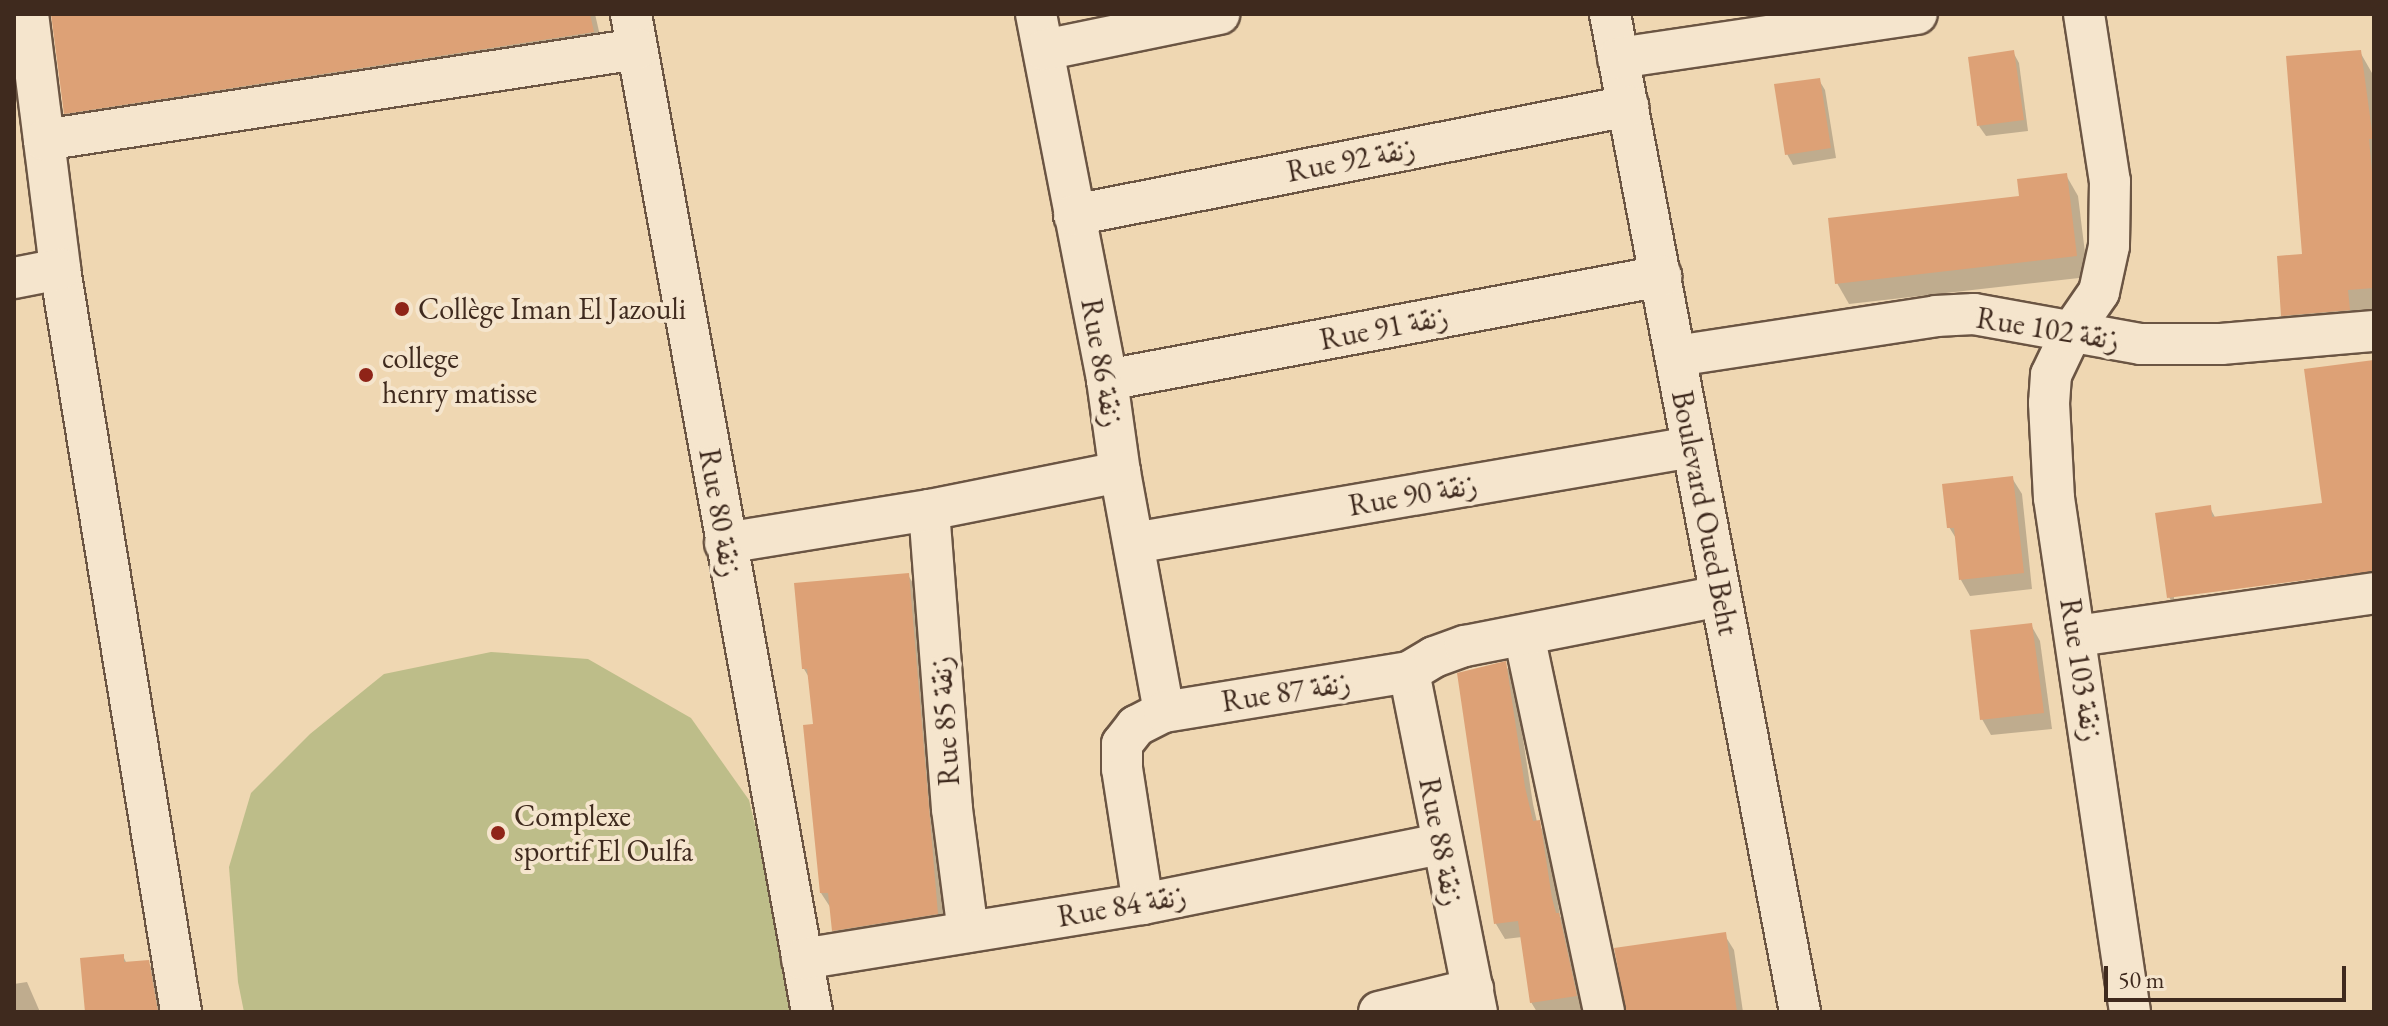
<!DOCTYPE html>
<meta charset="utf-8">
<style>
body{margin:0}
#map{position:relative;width:2388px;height:1026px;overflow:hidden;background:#efd7b2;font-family:"EB Garamond",Amiri,serif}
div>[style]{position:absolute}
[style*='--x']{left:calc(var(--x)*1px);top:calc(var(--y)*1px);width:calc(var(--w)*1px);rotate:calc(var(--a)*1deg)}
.green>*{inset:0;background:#bdbd89}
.shadow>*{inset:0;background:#0003}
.building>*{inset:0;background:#dda176}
.roads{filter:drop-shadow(2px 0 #6b5543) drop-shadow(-2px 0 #6b5543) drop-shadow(0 2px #6b5543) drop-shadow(0 -2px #6b5543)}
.minor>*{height:40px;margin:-20px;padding:0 20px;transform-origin:20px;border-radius:20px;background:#f5e5cd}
.dots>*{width:22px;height:22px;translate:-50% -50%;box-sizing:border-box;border:4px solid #f5e5cd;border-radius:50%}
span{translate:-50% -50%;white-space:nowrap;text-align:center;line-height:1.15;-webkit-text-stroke:8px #f5e5cd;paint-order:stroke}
.street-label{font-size:30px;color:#3f2a1e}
.poi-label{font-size:30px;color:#3f2a1e}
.left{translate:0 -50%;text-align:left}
.frame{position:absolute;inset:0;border:16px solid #3f2a1e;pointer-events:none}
.scale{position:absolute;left:2104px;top:966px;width:242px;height:36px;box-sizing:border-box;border:4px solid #3f2a1e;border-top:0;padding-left:10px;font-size:24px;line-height:28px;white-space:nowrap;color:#3f2a1e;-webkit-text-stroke:6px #f5e5cd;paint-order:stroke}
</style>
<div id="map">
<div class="green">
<i style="clip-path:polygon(491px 652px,588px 659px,691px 718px,749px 800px,800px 1012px,244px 1012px,238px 982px,229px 867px,251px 793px,310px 734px,384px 674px)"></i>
</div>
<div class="shadow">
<i style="clip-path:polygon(53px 14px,595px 14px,604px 53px,78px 134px,66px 113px)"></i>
<i style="clip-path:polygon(2013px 52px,2019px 63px,2028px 131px,1986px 136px,1979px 126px)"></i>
<i style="clip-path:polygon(2360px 52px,2372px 73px,2374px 99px,2374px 309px,2358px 311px,2360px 330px,2295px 336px,2283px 315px,2304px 256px)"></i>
<i style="clip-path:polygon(1819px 80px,1825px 90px,1836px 158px,1793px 165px,1787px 154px)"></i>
<i style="clip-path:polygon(2066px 175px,2078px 196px,2088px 277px,1849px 304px,1837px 283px)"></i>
<i style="clip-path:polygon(2374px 362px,2374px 569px,2174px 595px,2174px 599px,2374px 573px,2374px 593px,2180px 618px,2169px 597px,2210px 508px,2216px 519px,2324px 504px)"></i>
<i style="clip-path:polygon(2012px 478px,2022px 494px,2032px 589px,1970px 596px,1961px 580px,1957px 540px,1949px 527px)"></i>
<i style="clip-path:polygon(908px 575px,920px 595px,949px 934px,846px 951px,834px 930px,832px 910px,821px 893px,815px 726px,810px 679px,804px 669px)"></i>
<i style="clip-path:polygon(2031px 625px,2040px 641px,2052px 729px,1991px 735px,1982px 719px)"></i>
<i style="clip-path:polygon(1505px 664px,1514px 680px,1533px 804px,1537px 822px,1548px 838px,1560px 916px,1568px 931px,1585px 1012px,1537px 1012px,1531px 1002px,1522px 937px,1505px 939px,1496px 924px)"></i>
<i style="clip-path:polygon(1724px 934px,1734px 950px,1743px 1012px,1629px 1012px)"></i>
<i style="clip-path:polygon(123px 956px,127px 964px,148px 962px,160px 983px,166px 1012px,87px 1012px)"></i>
<i style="clip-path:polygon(27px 982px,40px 1012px,14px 1012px,14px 984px)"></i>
</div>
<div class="building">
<i style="clip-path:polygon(51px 14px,590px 14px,594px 32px,64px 114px)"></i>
<i style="clip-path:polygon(2014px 50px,2024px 120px,1977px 126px,1968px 57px)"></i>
<i style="clip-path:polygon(2361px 50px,2373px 139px,2369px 139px,2374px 194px,2374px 288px,2348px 290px,2350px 310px,2281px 316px,2277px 256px,2302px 254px,2286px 56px)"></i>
<i style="clip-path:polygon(1820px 78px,1831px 148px,1785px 155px,1774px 84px)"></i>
<i style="clip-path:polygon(2067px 173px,2077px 256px,1835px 284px,1828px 218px,2019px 196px,2017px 179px)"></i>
<i style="clip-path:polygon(2374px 360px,2374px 571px,2167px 598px,2155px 513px,2211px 505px,2212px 517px,2322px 503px,2304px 369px)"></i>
<i style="clip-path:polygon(2013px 476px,2024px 573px,1959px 580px,1954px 528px,1947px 528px,1942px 484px)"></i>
<i style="clip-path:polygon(909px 573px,938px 914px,832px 931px,828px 893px,820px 893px,803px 725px,813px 724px,807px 669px,802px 669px,794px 583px)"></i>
<i style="clip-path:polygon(2032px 623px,2044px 713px,1980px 720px,1970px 630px)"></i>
<i style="clip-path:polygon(1506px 661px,1525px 787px,1533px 821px,1540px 820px,1552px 898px,1556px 913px,1559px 913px,1577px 996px,1530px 1003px,1518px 921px,1494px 924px,1457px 673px)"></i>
<i style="clip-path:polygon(1726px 932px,1737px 1012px,1626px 1012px,1614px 948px)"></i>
<i style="clip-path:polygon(124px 954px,124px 962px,149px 960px,158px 1012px,85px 1012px,80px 958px)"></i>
</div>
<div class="roads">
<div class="minor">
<i style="--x:28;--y:14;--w:257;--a:82.8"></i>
<i style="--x:60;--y:269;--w:753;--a:80.75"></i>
<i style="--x:631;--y:14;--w:1014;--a:79.72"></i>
<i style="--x:1036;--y:14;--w:373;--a:79"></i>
<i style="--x:1107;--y:380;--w:93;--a:82"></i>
<i style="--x:1120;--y:472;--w:244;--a:79.6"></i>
<i style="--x:1610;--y:14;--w:1016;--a:79.22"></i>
<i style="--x:2084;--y:14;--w:169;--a:81.2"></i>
<i style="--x:2110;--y:181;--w:65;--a:90.9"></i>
<i style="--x:2109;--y:246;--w:47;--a:102.3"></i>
<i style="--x:2099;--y:292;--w:47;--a:124.7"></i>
<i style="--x:2072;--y:331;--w:49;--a:115.5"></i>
<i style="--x:2051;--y:375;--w:28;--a:94"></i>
<i style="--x:2049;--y:403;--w:95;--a:87"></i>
<i style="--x:2054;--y:498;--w:520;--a:81.59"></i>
<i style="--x:1044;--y:50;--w:179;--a:-11.6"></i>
<i style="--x:1618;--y:58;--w:302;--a:-8.4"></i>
<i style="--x:44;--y:140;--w:600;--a:-8.72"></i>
<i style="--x:1074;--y:215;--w:565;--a:-11.13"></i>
<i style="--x:14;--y:278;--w:47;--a:-11.1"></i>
<i style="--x:1676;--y:356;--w:263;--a:-8.7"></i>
<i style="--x:1936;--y:316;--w:38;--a:-3"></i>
<i style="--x:1974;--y:314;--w:170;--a:10.2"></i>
<i style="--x:2141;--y:344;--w:80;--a:0"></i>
<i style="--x:2221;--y:344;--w:154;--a:-4.9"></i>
<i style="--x:1107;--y:380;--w:564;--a:-10.63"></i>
<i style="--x:929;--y:510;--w:300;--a:85.6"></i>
<i style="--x:952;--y:809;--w:124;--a:82.6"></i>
<i style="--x:725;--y:543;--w:207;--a:-9.2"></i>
<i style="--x:929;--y:510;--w:195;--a:-11.3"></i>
<i style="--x:1134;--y:543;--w:566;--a:-9.76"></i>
<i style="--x:1524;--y:635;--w:385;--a:78"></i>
<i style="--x:2077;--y:636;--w:300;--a:-8.2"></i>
<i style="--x:1409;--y:672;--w:347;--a:78.7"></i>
<i style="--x:1143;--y:904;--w:137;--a:-98.8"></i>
<i style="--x:1122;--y:769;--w:25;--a:-90"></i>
<i style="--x:1122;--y:744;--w:23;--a:-52"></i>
<i style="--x:1136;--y:726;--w:31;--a:-27"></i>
<i style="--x:1164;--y:712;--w:248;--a:-9.3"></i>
<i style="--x:1409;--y:672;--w:29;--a:-31"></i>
<i style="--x:1434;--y:657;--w:33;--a:-20"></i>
<i style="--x:1465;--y:646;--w:260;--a:-11.1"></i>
<i style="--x:802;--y:959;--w:345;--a:-9.2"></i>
<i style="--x:1143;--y:904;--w:303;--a:-11.4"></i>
<i style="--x:1379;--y:1012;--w:97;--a:-13.7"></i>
</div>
</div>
<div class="dots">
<i style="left:402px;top:309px;background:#8f2418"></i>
<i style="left:366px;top:375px;background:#8f2418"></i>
<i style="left:498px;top:833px;background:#8f2418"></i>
</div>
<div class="street-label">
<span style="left:1351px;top:160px;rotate:-11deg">Rue 92 زنقة</span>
<span style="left:1384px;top:328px;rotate:-11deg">Rue 91 زنقة</span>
<span style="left:2048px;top:329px;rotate:9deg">Rue 102 زنقة</span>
<span style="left:1102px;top:363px;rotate:80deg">Rue 86 زنقة</span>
<span style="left:1413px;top:495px;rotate:-10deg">Rue 90 زنقة</span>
<span style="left:720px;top:513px;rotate:80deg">Rue 80 زنقة</span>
<span style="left:1705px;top:513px;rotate:79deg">Boulevard Oued Beht</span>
<span style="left:2081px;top:670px;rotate:81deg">Rue 103 زنقة</span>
<span style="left:1286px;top:692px;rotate:-9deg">Rue 87 زنقة</span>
<span style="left:945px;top:721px;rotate:-94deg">Rue 85 زنقة</span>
<span style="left:1441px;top:842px;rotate:79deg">Rue 88 زنقة</span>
<span style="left:1122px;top:906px;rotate:-10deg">Rue 84 زنقة</span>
</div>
<div class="poi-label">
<span class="left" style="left:418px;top:309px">Collège Iman El Jazouli</span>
<span class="left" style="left:382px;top:375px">college<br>henry matisse</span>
<span class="left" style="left:514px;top:833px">Complexe<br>sportif El Oulfa</span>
</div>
<div class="frame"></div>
<div class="scale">50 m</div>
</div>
